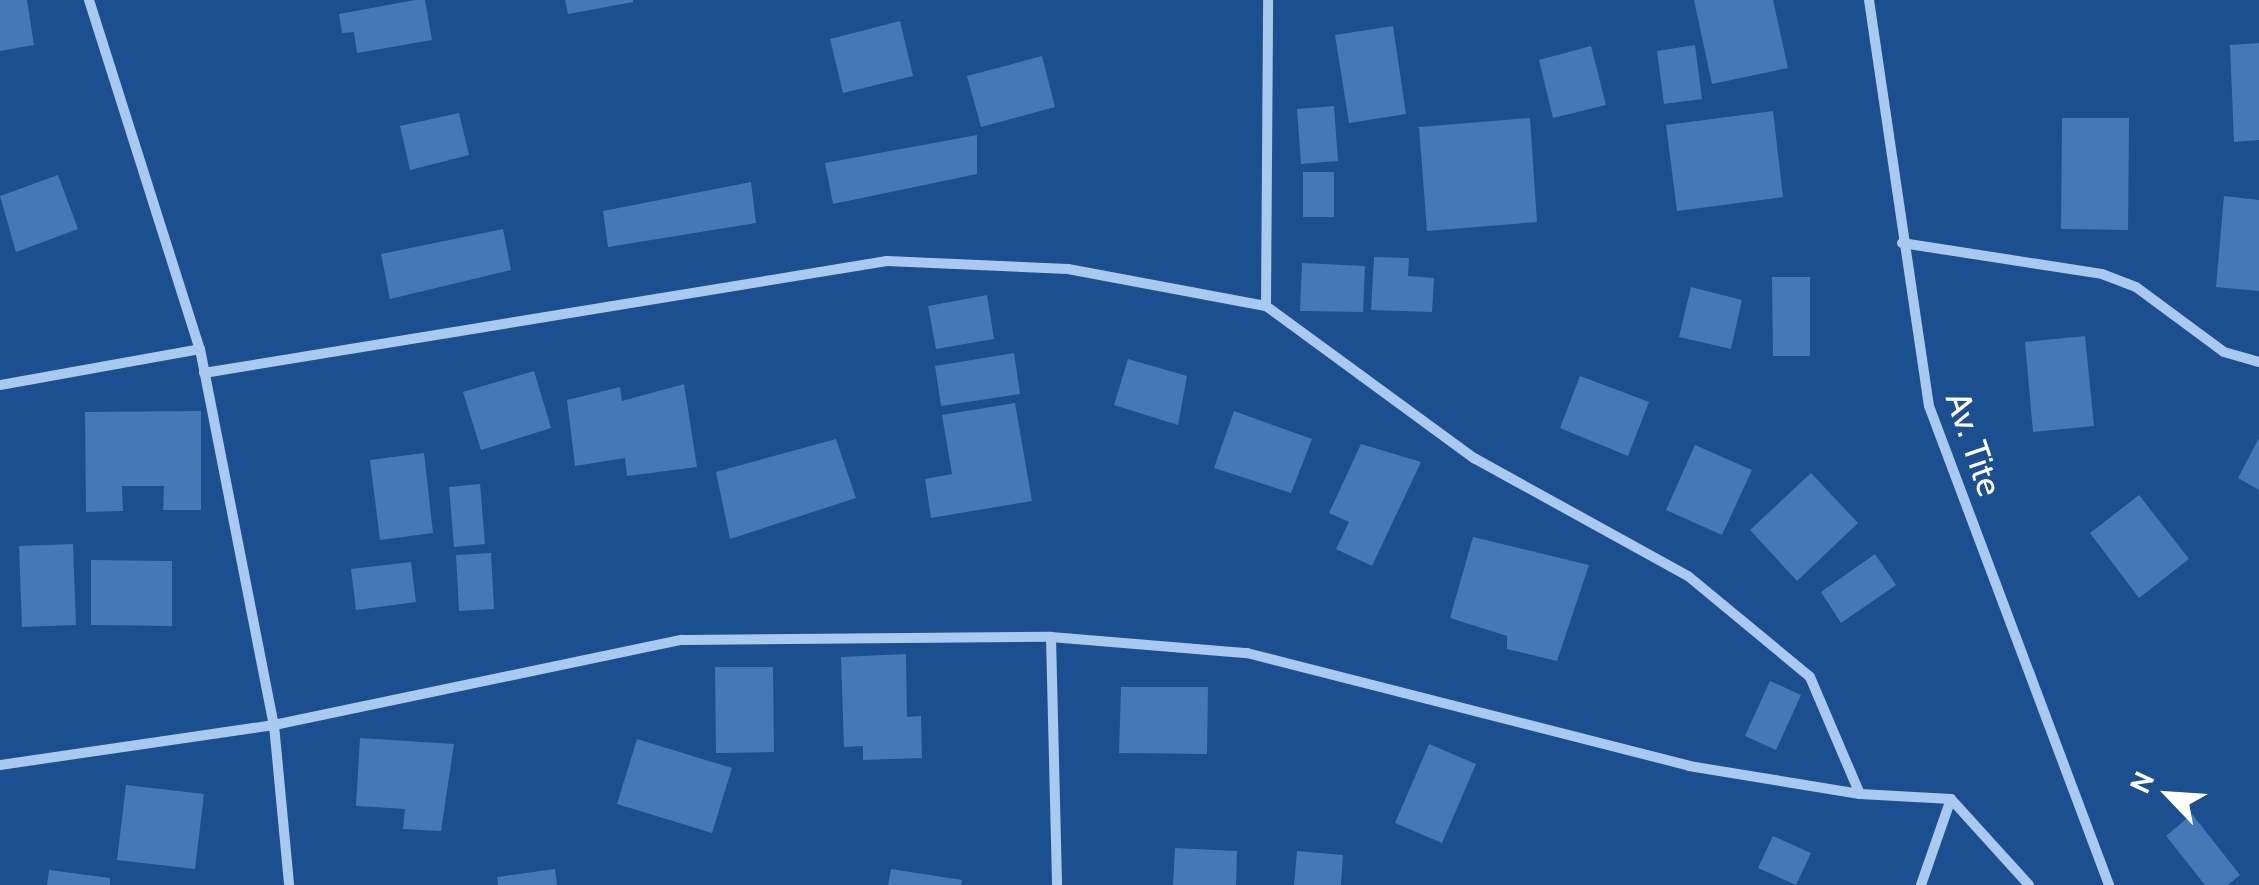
<!DOCTYPE html>
<style>
body{margin:0}
#map{position:relative;width:2259px;height:885px;overflow:hidden;background:#1b4f8f;font-family:Cabin,sans-serif}
div>[style]{position:absolute}
[style*='--x']{left:calc(var(--x)*1px);top:calc(var(--y)*1px);width:calc(var(--w)*1px);rotate:calc(var(--a)*1deg)}
.building>*{inset:0;background:#4478b7}
.minor>*{height:10px;margin:-5px;padding:0 5px;transform-origin:5px;border-radius:5px;background:#a9c9ee}
span{translate:-50% -50%;white-space:nowrap;text-align:center;line-height:1.15;-webkit-text-stroke:10px #1b4f8f;paint-order:stroke}
.street-label{font-size:35px;color:#fff}
.north{position:absolute;left:2119px;top:745px;width:100px;height:100px;-webkit-text-stroke:8px #1b4f8f;paint-order:stroke;rotate:295deg;font-size:28px;font-weight:700;line-height:40px;text-align:center;color:#fff}
.north::after{content:'';display:block;margin:auto;width:35px;height:45px;background:#fff;clip-path:polygon(50% 0,100% 100%,50% 72%,0 100%)}
</style>
<div id="map">
<div class="building">
<i style="clip-path:polygon(0 0,27px 0,34px 45px,0 51px)"></i>
<i style="clip-path:polygon(415px 0,425px 0,432px 40px,357px 53px,354px 32px,342px 33px,339px 14px)"></i>
<i style="clip-path:polygon(565px 0,633px 0,633px 2px,568px 14px)"></i>
<i style="clip-path:polygon(1694px 0,1773px 0,1788px 68px,1712px 84px)"></i>
<i style="clip-path:polygon(900px 21px,913px 76px,843px 93px,830px 39px)"></i>
<i style="clip-path:polygon(1393px 26px,1406px 114px,1349px 123px,1335px 35px)"></i>
<i style="clip-path:polygon(2259px 43px,2259px 140px,2234px 142px,2230px 45px)"></i>
<i style="clip-path:polygon(1695px 45px,1702px 99px,1664px 104px,1657px 51px)"></i>
<i style="clip-path:polygon(1591px 46px,1606px 105px,1553px 118px,1539px 60px)"></i>
<i style="clip-path:polygon(1042px 56px,1055px 107px,981px 127px,967px 76px)"></i>
<i style="clip-path:polygon(1334px 106px,1338px 161px,1301px 164px,1297px 109px)"></i>
<i style="clip-path:polygon(1773px 111px,1783px 197px,1677px 211px,1666px 125px)"></i>
<i style="clip-path:polygon(459px 113px,469px 155px,410px 170px,400px 126px)"></i>
<i style="clip-path:polygon(1530px 118px,1537px 222px,1427px 231px,1419px 127px)"></i>
<i style="clip-path:polygon(2062px 118px,2129px 118px,2128px 230px,2061px 229px)"></i>
<i style="clip-path:polygon(977px 135px,977px 174px,833px 204px,825px 163px)"></i>
<i style="clip-path:polygon(1303px 172px,1334px 172px,1334px 217px,1303px 217px)"></i>
<i style="clip-path:polygon(58px 175px,78px 229px,16px 252px,0 196px)"></i>
<i style="clip-path:polygon(751px 182px,756px 223px,608px 247px,603px 211px)"></i>
<i style="clip-path:polygon(2224px 196px,2259px 200px,2259px 291px,2216px 287px)"></i>
<i style="clip-path:polygon(503px 229px,511px 270px,390px 299px,381px 254px)"></i>
<i style="clip-path:polygon(1374px 257px,1409px 258px,1408px 276px,1434px 278px,1432px 312px,1371px 310px)"></i>
<i style="clip-path:polygon(1302px 263px,1365px 266px,1363px 312px,1300px 311px)"></i>
<i style="clip-path:polygon(1772px 277px,1810px 277px,1810px 356px,1773px 356px)"></i>
<i style="clip-path:polygon(1691px 287px,1742px 300px,1731px 349px,1679px 337px)"></i>
<i style="clip-path:polygon(987px 295px,994px 339px,936px 349px,928px 306px)"></i>
<i style="clip-path:polygon(2085px 336px,2094px 426px,2033px 432px,2025px 342px)"></i>
<i style="clip-path:polygon(1014px 353px,1020px 394px,941px 406px,935px 366px)"></i>
<i style="clip-path:polygon(1128px 359px,1187px 376px,1178px 425px,1114px 405px)"></i>
<i style="clip-path:polygon(534px 371px,551px 428px,481px 450px,463px 392px)"></i>
<i style="clip-path:polygon(1580px 376px,1649px 402px,1628px 456px,1560px 428px)"></i>
<i style="clip-path:polygon(684px 384px,697px 467px,627px 476px,625px 458px,575px 466px,567px 400px,620px 387px,622px 401px)"></i>
<i style="clip-path:polygon(1015px 403px,1032px 501px,931px 518px,925px 479px,952px 474px,942px 415px)"></i>
<i style="clip-path:polygon(201px 411px,201px 510px,163px 510px,164px 486px,122px 486px,123px 511px,86px 512px,85px 412px)"></i>
<i style="clip-path:polygon(1234px 411px,1312px 439px,1291px 493px,1214px 468px)"></i>
<i style="clip-path:polygon(2259px 438px,2259px 490px,2238px 478px)"></i>
<i style="clip-path:polygon(836px 439px,856px 498px,730px 539px,716px 472px)"></i>
<i style="clip-path:polygon(1361px 444px,1421px 462px,1372px 566px,1336px 549px,1349px 522px,1329px 513px)"></i>
<i style="clip-path:polygon(1695px 445px,1752px 470px,1722px 535px,1666px 510px)"></i>
<i style="clip-path:polygon(424px 453px,433px 533px,380px 540px,370px 460px)"></i>
<i style="clip-path:polygon(1811px 473px,1858px 523px,1797px 581px,1750px 530px)"></i>
<i style="clip-path:polygon(480px 484px,485px 544px,454px 547px,449px 487px)"></i>
<i style="clip-path:polygon(2139px 495px,2189px 559px,2139px 598px,2090px 533px)"></i>
<i style="clip-path:polygon(1473px 537px,1589px 565px,1557px 661px,1507px 649px,1507px 636px,1450px 618px)"></i>
<i style="clip-path:polygon(73px 544px,76px 625px,22px 627px,19px 546px)"></i>
<i style="clip-path:polygon(491px 553px,494px 609px,459px 611px,456px 555px)"></i>
<i style="clip-path:polygon(1875px 554px,1896px 585px,1841px 623px,1821px 592px)"></i>
<i style="clip-path:polygon(91px 560px,172px 561px,172px 626px,91px 625px)"></i>
<i style="clip-path:polygon(411px 562px,416px 602px,356px 610px,351px 569px)"></i>
<i style="clip-path:polygon(906px 654px,907px 717px,921px 716px,922px 758px,863px 760px,863px 746px,844px 747px,841px 657px)"></i>
<i style="clip-path:polygon(715px 667px,773px 667px,774px 752px,716px 753px)"></i>
<i style="clip-path:polygon(1770px 681px,1801px 695px,1776px 750px,1745px 736px)"></i>
<i style="clip-path:polygon(1121px 687px,1208px 687px,1207px 754px,1119px 753px)"></i>
<i style="clip-path:polygon(360px 738px,454px 744px,441px 831px,403px 829px,405px 809px,356px 806px)"></i>
<i style="clip-path:polygon(637px 739px,732px 768px,712px 833px,617px 804px)"></i>
<i style="clip-path:polygon(1429px 744px,1476px 764px,1442px 843px,1395px 823px)"></i>
<i style="clip-path:polygon(126px 785px,204px 794px,195px 869px,117px 860px)"></i>
<i style="clip-path:polygon(2192px 814px,2240px 875px,2228px 885px,2205px 885px,2166px 836px)"></i>
<i style="clip-path:polygon(1773px 836px,1811px 853px,1796px 885px,1758px 868px)"></i>
<i style="clip-path:polygon(1175px 848px,1237px 851px,1236px 885px,1173px 885px)"></i>
<i style="clip-path:polygon(1297px 851px,1343px 855px,1341px 885px,1294px 885px)"></i>
<i style="clip-path:polygon(555px 869px,557px 885px,498px 885px,497px 877px)"></i>
<i style="clip-path:polygon(891px 869px,962px 880px,961px 885px,888px 885px)"></i>
<i style="clip-path:polygon(49px 870px,110px 878px,110px 885px,47px 885px)"></i>
</div>
<div class="minor">
<i style="--x:89;--y:0;--w:366;--a:72.4"></i>
<i style="--x:200;--y:349;--w:383;--a:78.9"></i>
<i style="--x:274;--y:725;--w:161;--a:84.6"></i>
<i style="--x:1869;--y:0;--w:410;--a:81.6"></i>
<i style="--x:1929;--y:406;--w:512;--a:69.4"></i>
<i style="--x:1902;--y:243;--w:202;--a:8.8"></i>
<i style="--x:2102;--y:274;--w:36;--a:21"></i>
<i style="--x:2136;--y:287;--w:109;--a:36.5"></i>
<i style="--x:2224;--y:352;--w:36;--a:16"></i>
<i style="--x:1266;--y:306;--w:306;--a:-89.6"></i>
<i style="--x:204;--y:373;--w:692;--a:-9.31"></i>
<i style="--x:887;--y:261;--w:181;--a:2.5"></i>
<i style="--x:1068;--y:269;--w:201;--a:10.6"></i>
<i style="--x:1266;--y:306;--w:258;--a:36.2"></i>
<i style="--x:1474;--y:458;--w:244;--a:28.9"></i>
<i style="--x:1688;--y:576;--w:158;--a:39.6"></i>
<i style="--x:1810;--y:677;--w:127;--a:66.9"></i>
<i style="--x:1860;--y:794;--w:91;--a:3.1"></i>
<i style="--x:1951;--y:799;--w:116;--a:47.8"></i>
<i style="--x:0;--y:385;--w:203;--a:-10.2"></i>
<i style="--x:1051;--y:637;--w:248;--a:88.6"></i>
<i style="--x:0;--y:765;--w:277;--a:-8.3"></i>
<i style="--x:274;--y:725;--w:417;--a:-11.8"></i>
<i style="--x:682;--y:640;--w:369;--a:-0.5"></i>
<i style="--x:1051;--y:637;--w:197;--a:4.7"></i>
<i style="--x:1247;--y:653;--w:456;--a:14.3"></i>
<i style="--x:1689;--y:766;--w:173;--a:9.3"></i>
<i style="--x:1921;--y:885;--w:91;--a:-70.8"></i>
</div>
<div class="street-label">
<span style="left:1974px;top:444px;rotate:71deg">Av. Tite</span>
</div>
<div class="north">N</div>
</div>
